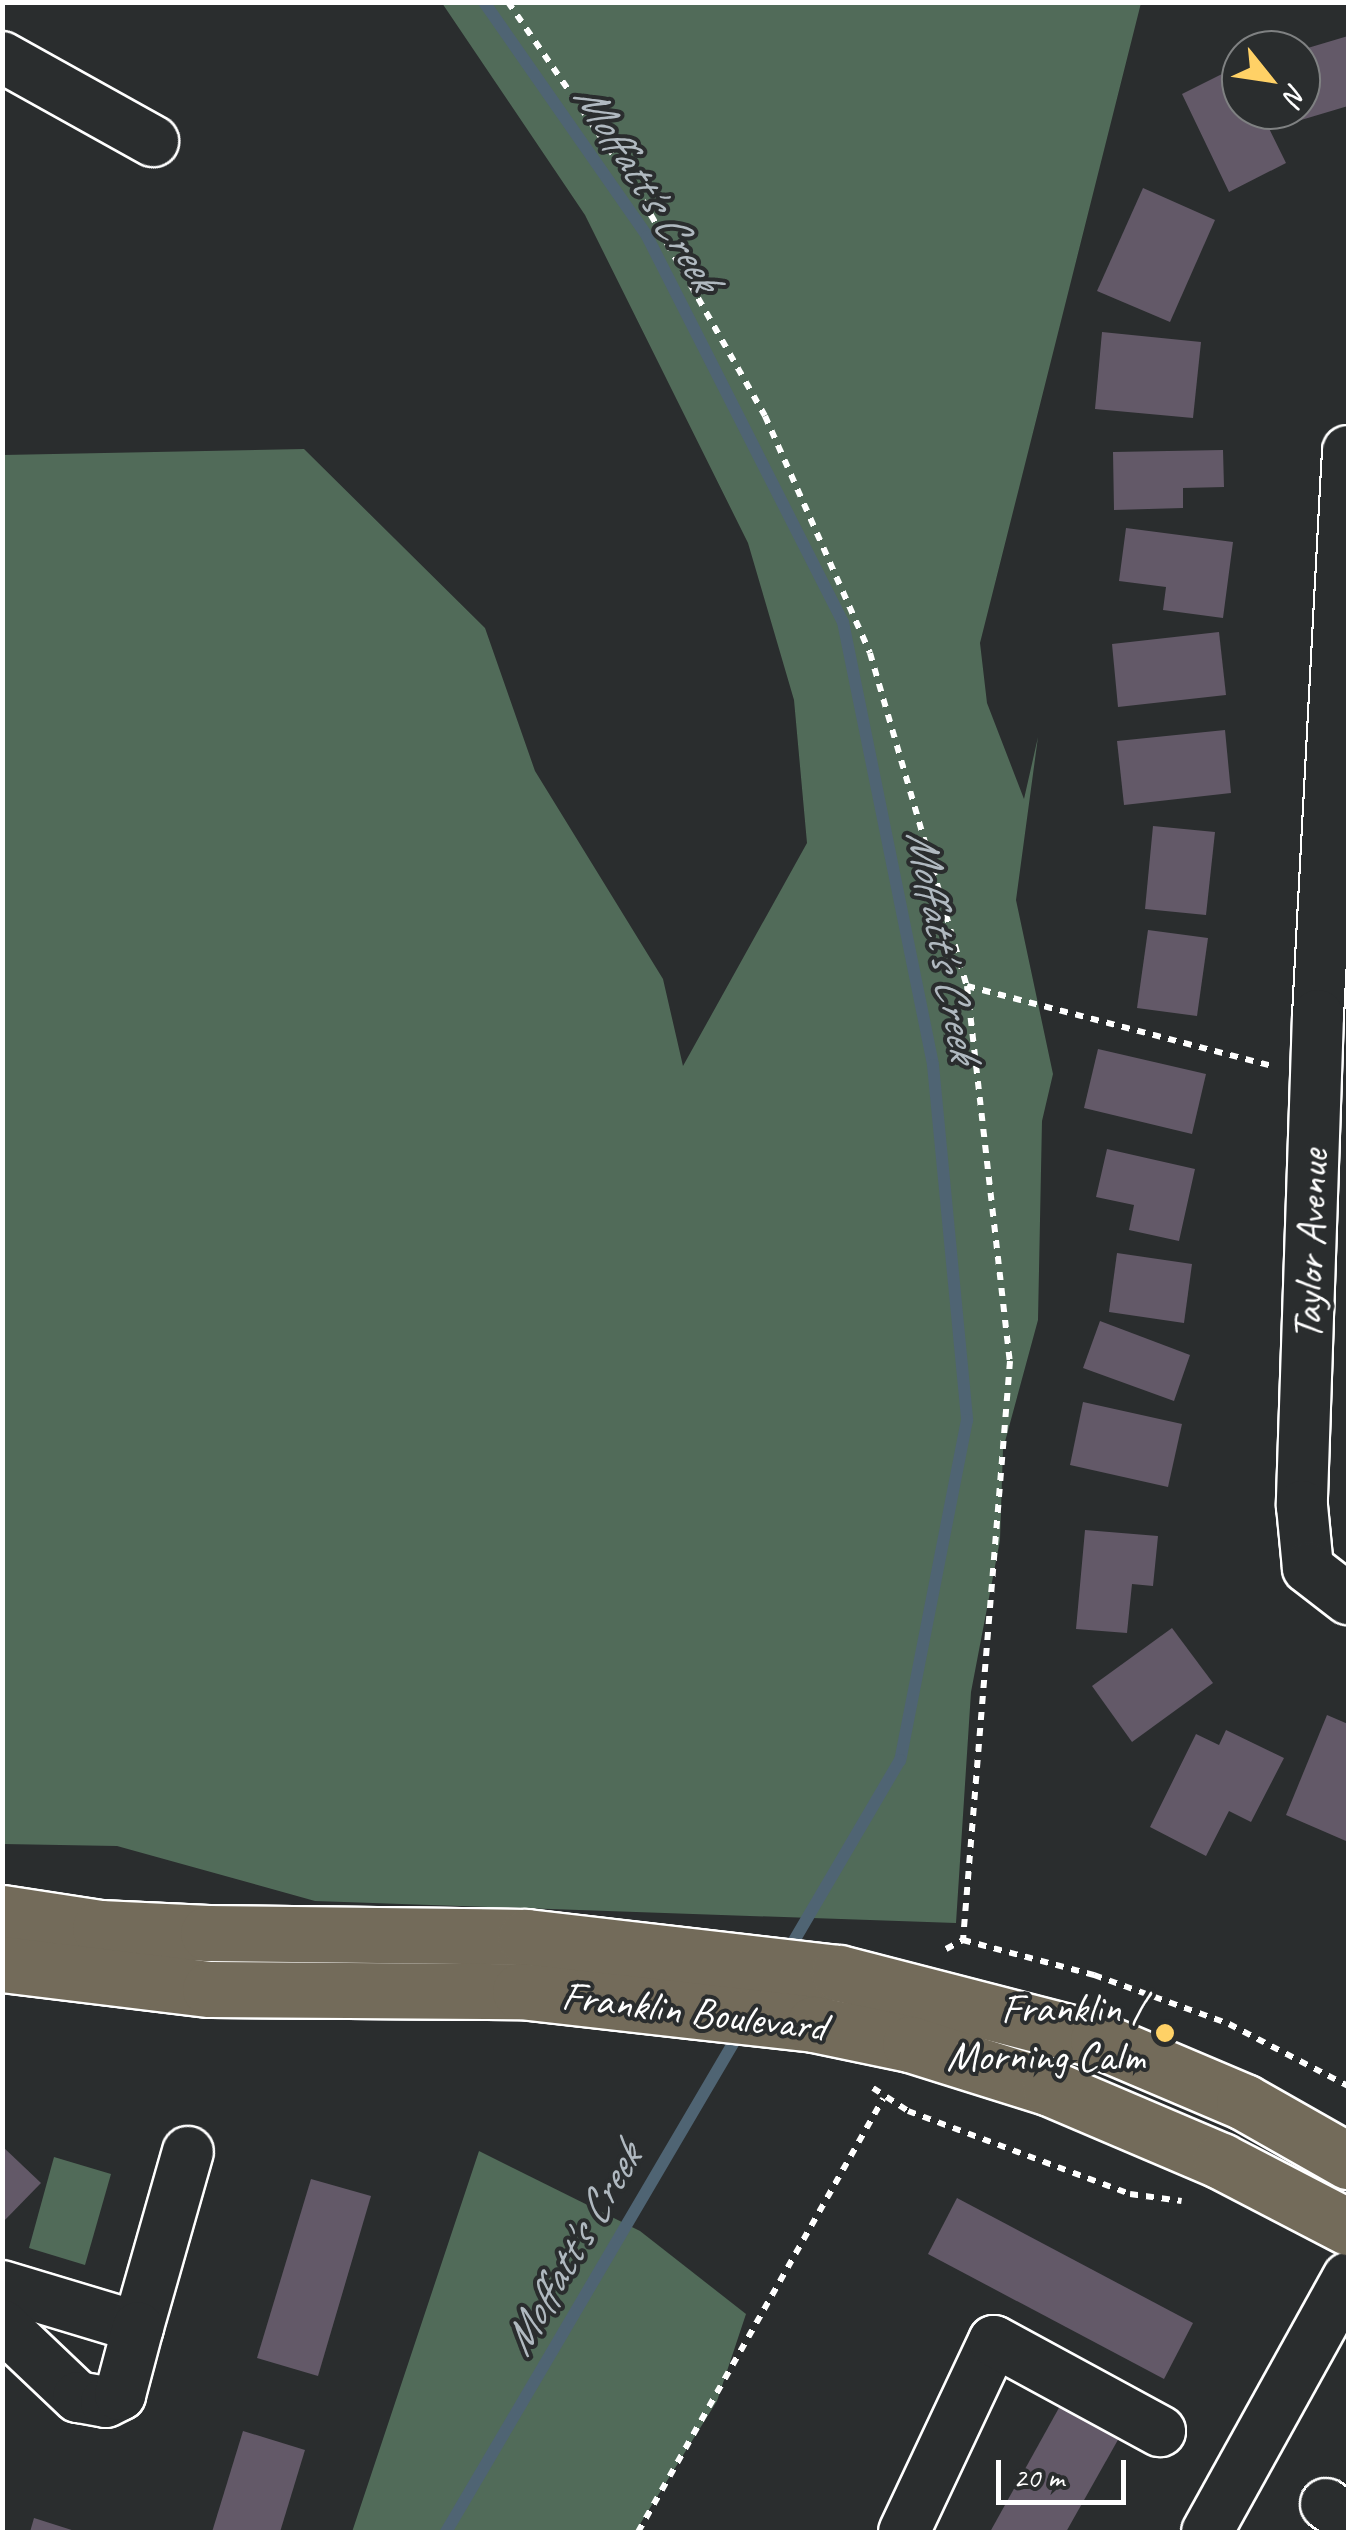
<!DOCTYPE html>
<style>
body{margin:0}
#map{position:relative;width:1351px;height:2535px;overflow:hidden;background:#2a2d2e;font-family:Caveat,sans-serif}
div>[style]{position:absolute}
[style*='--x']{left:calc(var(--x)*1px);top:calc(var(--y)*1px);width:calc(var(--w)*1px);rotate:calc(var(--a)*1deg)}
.green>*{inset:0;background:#516b59}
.stream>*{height:12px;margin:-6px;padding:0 6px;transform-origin:6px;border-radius:6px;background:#4f6473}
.building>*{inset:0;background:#635968}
.path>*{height:6px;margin-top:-3px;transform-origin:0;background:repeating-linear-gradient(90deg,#fff 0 8px,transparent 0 16px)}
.roads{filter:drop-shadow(2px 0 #fff) drop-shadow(-2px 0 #fff) drop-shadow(0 2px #fff) drop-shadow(0 -2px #fff)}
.minor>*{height:50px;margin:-25px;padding:0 25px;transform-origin:25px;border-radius:25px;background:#2a2d2e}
.major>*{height:55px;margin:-27.5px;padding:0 27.5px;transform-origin:27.5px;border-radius:27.5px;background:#736b5a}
.dots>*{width:28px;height:28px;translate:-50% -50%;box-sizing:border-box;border:5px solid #2a2d2e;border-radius:50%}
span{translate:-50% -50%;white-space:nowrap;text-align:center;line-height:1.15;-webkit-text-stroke:8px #2a2d2e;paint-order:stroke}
.street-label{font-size:42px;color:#fff}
.poi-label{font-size:42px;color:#fff}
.right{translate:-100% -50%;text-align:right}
.water-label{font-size:45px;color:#b0b9c0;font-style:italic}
.frame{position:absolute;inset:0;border:5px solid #fff;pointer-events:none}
.north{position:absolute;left:1221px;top:30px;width:100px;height:100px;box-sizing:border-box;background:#2a2d2e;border:2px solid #7f8182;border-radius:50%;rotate:120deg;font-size:28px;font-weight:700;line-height:40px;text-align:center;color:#fff}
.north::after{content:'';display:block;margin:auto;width:35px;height:45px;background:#ffd166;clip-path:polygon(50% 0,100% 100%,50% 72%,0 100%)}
.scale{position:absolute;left:996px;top:2460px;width:130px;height:45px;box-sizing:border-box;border:5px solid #fff;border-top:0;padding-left:12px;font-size:30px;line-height:35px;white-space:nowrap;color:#fff;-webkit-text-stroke:8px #2a2d2e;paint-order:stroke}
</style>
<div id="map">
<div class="green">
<i style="clip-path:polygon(442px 3px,1141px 3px,980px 643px,987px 703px,1024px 799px,1038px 737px,1016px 900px,1053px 1074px,1042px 1121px,1038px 1320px,1003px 1449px,1000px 1540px,971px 1692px,956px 1923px,315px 1901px,117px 1846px,3px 1844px,3px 455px,304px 449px,485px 628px,535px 771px,663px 979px,683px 1066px,807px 843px,794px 700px,748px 543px,585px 215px)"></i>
<i style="clip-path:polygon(479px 2151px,640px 2231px,746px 2314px,717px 2401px,635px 2532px,352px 2532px)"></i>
<i style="clip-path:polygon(54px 2157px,111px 2174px,85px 2265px,29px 2248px)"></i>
</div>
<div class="stream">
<i style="--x:484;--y:2;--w:285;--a:55.1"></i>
<i style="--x:647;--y:236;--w:433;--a:63.1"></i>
<i style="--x:843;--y:622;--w:452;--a:78.5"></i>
<i style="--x:933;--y:1065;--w:357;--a:84.5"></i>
<i style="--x:967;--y:1420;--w:347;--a:101.1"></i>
<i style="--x:900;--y:1760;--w:221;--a:120.4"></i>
<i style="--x:446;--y:2532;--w:582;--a:-59.56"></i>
</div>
<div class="building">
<i style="clip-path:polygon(1348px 36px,1348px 106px,1291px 123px,1287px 110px,1301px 110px,1301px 50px)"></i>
<i style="clip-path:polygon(1238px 66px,1241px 110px,1260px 110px,1286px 163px,1229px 192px,1182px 94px)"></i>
<i style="clip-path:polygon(1143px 188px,1215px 220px,1170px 322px,1097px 291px)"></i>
<i style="clip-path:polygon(1102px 332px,1201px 342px,1193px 418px,1095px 409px)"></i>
<i style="clip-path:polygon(1223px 450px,1224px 487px,1183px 488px,1183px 508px,1114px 510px,1113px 452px)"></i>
<i style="clip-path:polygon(1126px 528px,1233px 542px,1223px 618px,1163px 610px,1166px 587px,1119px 581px)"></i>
<i style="clip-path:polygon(1219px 632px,1226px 695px,1118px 707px,1112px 644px)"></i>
<i style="clip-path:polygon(1225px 730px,1231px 793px,1124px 805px,1117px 741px)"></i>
<i style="clip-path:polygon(1153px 826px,1215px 832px,1206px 915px,1145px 909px)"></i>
<i style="clip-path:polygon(1148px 930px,1208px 938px,1197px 1016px,1137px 1008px)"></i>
<i style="clip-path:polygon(1098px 1049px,1206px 1074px,1192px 1134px,1084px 1108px)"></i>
<i style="clip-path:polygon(1107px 1149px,1195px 1169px,1179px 1241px,1129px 1230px,1134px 1205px,1096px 1197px)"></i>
<i style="clip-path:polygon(1117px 1253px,1192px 1264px,1184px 1323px,1109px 1312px)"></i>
<i style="clip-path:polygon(1100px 1321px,1190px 1355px,1174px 1401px,1083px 1368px)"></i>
<i style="clip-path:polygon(1083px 1402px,1182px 1424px,1168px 1487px,1070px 1465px)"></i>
<i style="clip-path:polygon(1085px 1530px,1158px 1536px,1153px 1586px,1132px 1584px,1127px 1633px,1076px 1629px)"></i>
<i style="clip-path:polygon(1172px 1628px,1213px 1683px,1132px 1742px,1092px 1686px)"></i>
<i style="clip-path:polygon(1327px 1715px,1348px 1724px,1346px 1841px,1286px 1815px)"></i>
<i style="clip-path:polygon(1226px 1730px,1284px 1758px,1251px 1822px,1229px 1811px,1206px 1856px,1150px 1827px,1196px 1734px,1219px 1745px)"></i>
<i style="clip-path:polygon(2px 2146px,41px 2183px,2px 2223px)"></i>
<i style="clip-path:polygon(311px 2179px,371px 2196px,318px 2376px,257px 2358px)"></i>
<i style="clip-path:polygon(957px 2198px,1193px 2323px,1164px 2379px,928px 2254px)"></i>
<i style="clip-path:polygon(1060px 2406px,1119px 2438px,1066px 2532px,990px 2532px)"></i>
<i style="clip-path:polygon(243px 2431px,305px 2450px,280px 2532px,212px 2532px)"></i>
<i style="clip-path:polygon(34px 2518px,78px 2532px,30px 2532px)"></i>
</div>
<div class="path">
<i style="--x:508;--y:2;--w:224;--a:55.5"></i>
<i style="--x:635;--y:187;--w:263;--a:60.4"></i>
<i style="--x:765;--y:416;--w:259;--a:66.1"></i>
<i style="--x:870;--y:653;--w:347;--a:73.8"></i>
<i style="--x:967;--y:986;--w:377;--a:83.5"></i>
<i style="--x:1010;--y:1361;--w:581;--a:94.64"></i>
<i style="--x:967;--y:986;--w:314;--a:14.7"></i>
<i style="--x:946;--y:1949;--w:19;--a:-28"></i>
<i style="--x:963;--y:1940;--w:136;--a:15"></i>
<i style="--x:1094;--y:1975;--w:144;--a:19.9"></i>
<i style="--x:1229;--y:2024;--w:134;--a:27.5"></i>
<i style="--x:873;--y:2088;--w:42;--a:33.3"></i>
<i style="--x:908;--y:2111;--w:237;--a:20.5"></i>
<i style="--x:1130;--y:2194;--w:52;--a:7.7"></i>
<i style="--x:638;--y:2532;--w:498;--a:-60.5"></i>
</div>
<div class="roads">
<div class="minor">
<i style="--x:2;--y:57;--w:173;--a:29.1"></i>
<i style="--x:1348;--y:451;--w:565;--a:93.04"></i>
<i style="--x:1318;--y:1015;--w:491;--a:91.9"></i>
<i style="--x:1302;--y:1506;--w:62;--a:84.5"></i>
<i style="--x:1308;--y:1568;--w:51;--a:37.8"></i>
<i style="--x:2;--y:2286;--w:142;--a:16.8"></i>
<i style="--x:138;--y:2327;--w:182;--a:-74.1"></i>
<i style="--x:2;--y:2325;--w:105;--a:43.5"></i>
<i style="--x:78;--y:2397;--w:28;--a:10"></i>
<i style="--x:106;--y:2402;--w:16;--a:-27"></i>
<i style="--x:120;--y:2395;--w:70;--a:-75.2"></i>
<i style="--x:1326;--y:2504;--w:27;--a:36"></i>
<i style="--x:904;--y:2532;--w:211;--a:-64.8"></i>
<i style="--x:994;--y:2341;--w:189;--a:28.5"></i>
<i style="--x:1207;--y:2532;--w:291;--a:-61"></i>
</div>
<div class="major">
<i style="--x:2;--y:1913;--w:99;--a:8.7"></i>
<i style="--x:100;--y:1928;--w:108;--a:2.7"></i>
<i style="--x:208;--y:1933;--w:318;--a:0.7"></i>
<i style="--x:526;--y:1937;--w:315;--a:6.6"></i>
<i style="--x:839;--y:1973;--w:268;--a:14.5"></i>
<i style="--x:1098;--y:2040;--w:159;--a:23"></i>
<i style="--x:1244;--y:2102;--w:120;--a:29.6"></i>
<i style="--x:2;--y:1964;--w:209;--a:6.9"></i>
<i style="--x:210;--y:1989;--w:310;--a:0.4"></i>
<i style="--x:520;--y:1991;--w:296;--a:6.4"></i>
<i style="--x:814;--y:2024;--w:98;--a:11.8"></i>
<i style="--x:910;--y:2044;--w:147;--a:17.4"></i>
<i style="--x:1050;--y:2088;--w:186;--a:23.1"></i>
<i style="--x:1221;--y:2161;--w:143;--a:27.5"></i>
</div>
</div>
<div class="dots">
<i style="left:1165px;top:2033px;background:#ffd166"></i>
</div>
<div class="street-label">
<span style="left:1311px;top:1245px;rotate:-88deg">Taylor Avenue</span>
<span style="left:694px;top:2012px;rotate:7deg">Franklin Boulevard</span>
</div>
<div class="poi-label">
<span class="right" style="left:1145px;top:2033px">Franklin /<br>Morning Calm</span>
</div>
<div class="water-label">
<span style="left:647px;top:187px;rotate:58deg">Moffatt's Creek</span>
<span style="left:943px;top:945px;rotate:79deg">Moffatt's Creek</span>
<span style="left:572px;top:2250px;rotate:-60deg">Moffatt's Creek</span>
</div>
<div class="frame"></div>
<div class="north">N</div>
<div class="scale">20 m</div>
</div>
